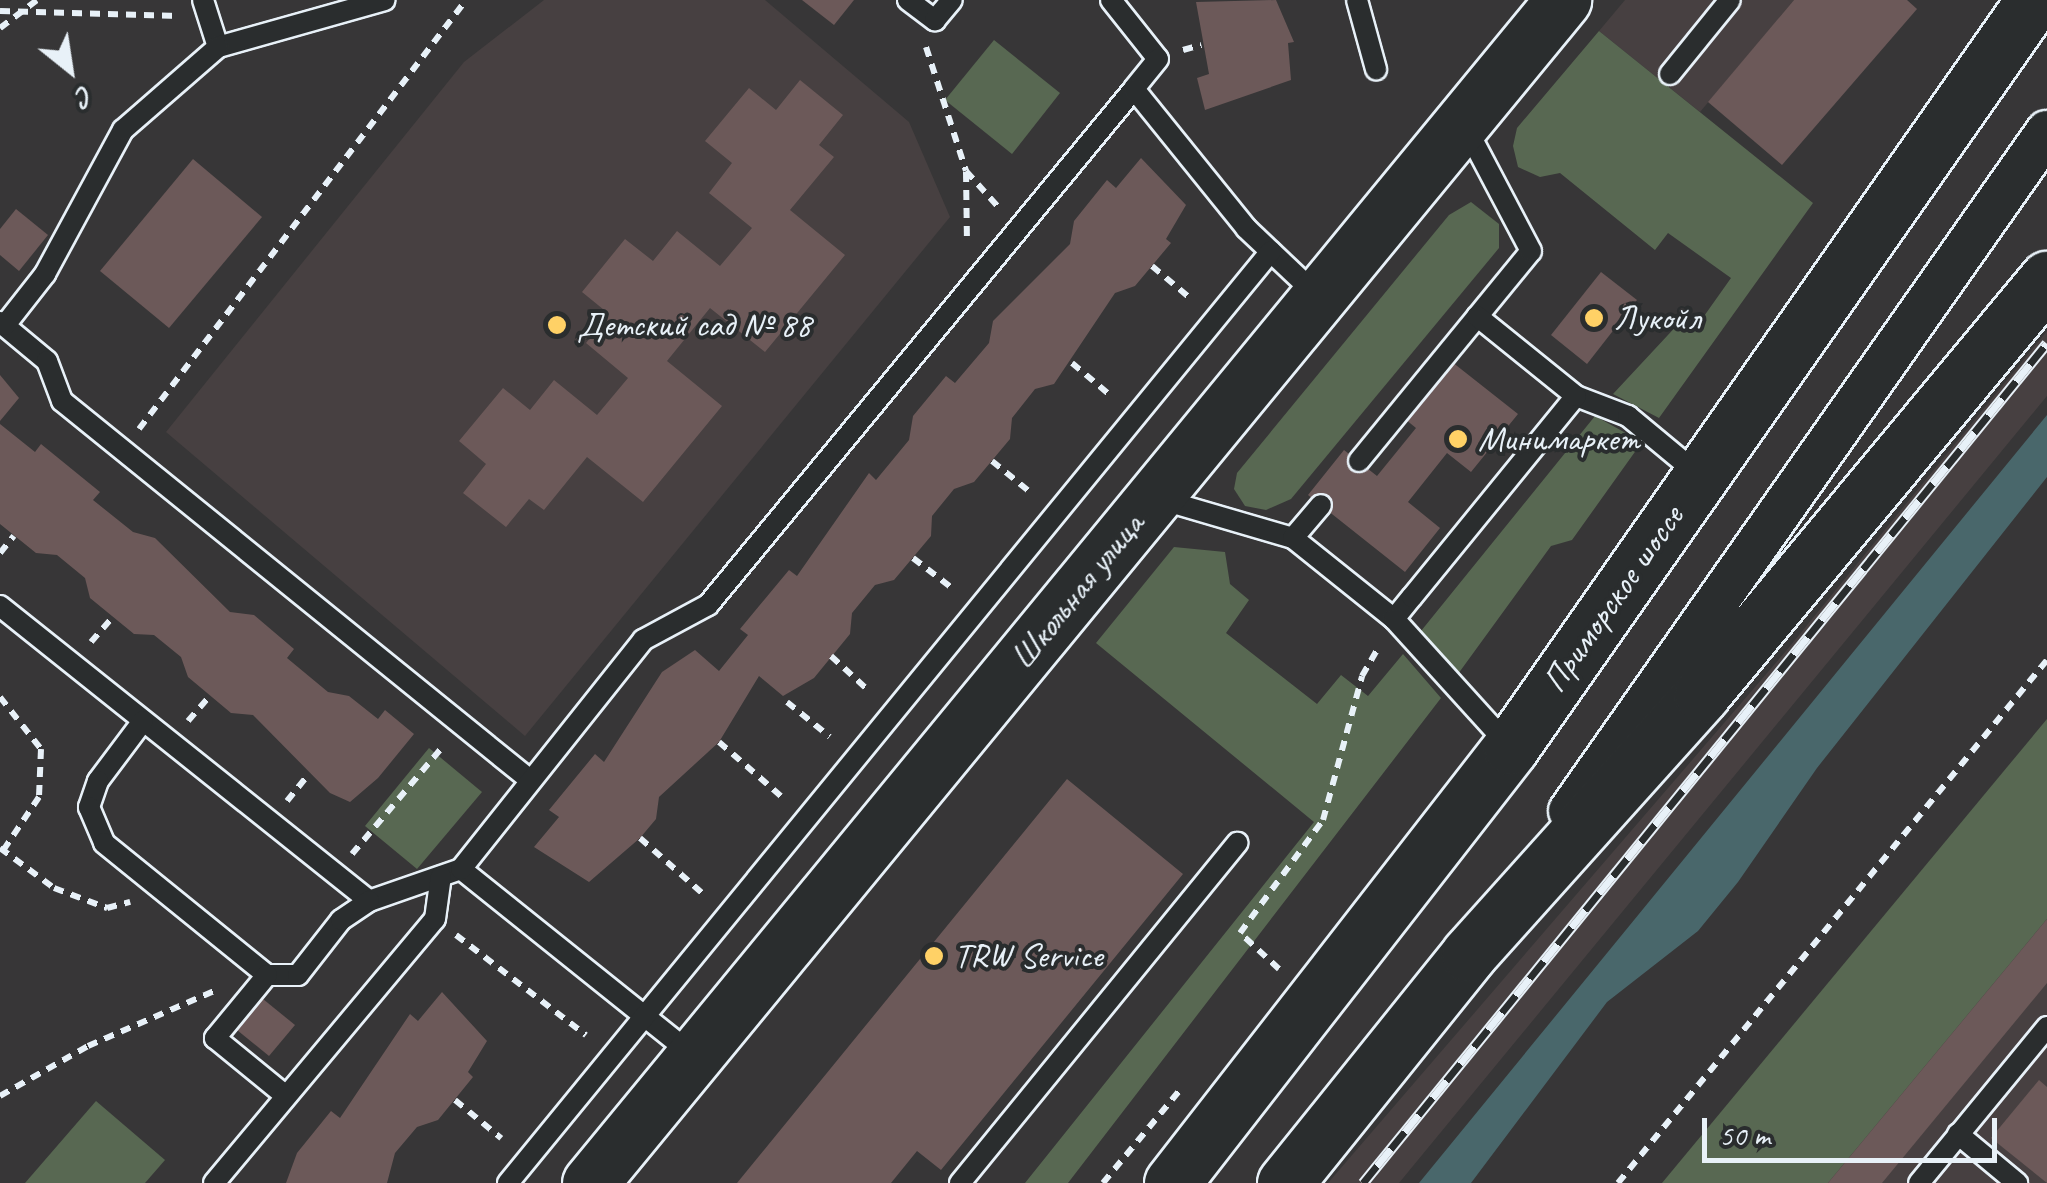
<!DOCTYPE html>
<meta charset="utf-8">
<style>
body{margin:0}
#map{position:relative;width:2047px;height:1183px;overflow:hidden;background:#373637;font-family:Caveat,sans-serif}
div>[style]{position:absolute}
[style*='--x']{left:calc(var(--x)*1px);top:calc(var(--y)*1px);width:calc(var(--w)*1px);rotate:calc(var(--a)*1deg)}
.built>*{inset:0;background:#474041}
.green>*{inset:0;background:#586852}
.water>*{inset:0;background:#49676b}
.building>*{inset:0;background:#6c5959}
.path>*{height:6px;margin-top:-3px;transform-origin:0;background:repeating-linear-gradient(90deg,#e8f1f8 0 10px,transparent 0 18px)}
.roads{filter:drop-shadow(2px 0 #e8f1f8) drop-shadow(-2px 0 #e8f1f8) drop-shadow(0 2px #e8f1f8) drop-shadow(0 -2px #e8f1f8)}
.lane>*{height:20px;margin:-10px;padding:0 10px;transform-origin:10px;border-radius:10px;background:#2a2d2e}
.street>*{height:42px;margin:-21px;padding:0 21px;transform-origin:21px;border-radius:21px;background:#2a2d2e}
.secondary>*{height:55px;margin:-27.5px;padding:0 27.5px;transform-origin:27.5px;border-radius:27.5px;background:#2a2d2e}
.primary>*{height:55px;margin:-27.5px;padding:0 27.5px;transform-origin:27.5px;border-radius:27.5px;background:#2a2d2e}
.rail>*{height:11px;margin-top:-5.5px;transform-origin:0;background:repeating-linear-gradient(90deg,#2a2d2e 0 22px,#e8f1f8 0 44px);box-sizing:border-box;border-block:2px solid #e8f1f8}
.dots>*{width:28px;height:28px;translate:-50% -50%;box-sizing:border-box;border:5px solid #2a2d2e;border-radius:50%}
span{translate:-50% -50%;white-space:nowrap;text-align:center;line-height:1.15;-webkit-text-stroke:8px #2a2d2e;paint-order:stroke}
.poi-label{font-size:35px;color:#e8f1f8}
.left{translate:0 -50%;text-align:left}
.street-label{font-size:35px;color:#e8f1f8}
.north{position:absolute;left:20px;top:20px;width:100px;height:100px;-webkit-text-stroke:8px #2a2d2e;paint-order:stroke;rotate:150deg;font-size:28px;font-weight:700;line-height:40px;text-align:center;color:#e8f1f8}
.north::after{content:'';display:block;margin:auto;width:35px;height:45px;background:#e8f1f8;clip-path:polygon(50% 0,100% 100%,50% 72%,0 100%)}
.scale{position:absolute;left:1702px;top:1118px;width:295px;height:45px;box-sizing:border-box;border:5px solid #e8f1f8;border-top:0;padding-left:12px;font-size:30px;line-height:35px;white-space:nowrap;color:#e8f1f8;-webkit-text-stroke:8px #2a2d2e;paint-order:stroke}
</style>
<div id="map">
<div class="built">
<i style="clip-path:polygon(544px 0,765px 0,909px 122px,950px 217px,525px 736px,166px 432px,464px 62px)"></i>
<i style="clip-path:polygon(1625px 0,1794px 0,1700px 112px,1599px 31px)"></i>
<i style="clip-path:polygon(2047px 331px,2047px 396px,1399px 1183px,1328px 1183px,1786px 651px)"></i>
<i style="clip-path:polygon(2047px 919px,2047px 1183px,1828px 1183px)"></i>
</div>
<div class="green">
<i style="clip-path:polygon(1599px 31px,1813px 203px,1659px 418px,1613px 394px,1681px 321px,1697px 326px,1731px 278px,1668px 233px,1655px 250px,1560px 173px,1540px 177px,1518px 167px,1513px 146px,1517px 128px)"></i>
<i style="clip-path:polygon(994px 40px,1060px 93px,1012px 154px,945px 100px)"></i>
<i style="clip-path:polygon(1471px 202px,1499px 224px,1499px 248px,1291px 499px,1266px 510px,1245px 506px,1234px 489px,1237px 473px,1449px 215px)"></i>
<i style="clip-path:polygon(1595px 416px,1642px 442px,1572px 540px,1551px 546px,1458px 674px,1421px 631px)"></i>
<i style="clip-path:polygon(1174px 547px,1225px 552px,1230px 584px,1249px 600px,1226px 633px,1317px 704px,1341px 675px,1368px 696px,1403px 654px,1441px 698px,1068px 1183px,1025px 1183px,1314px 822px,1096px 643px)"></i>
<i style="clip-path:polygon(2047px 719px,2047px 919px,1828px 1183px,1662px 1183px)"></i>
<i style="clip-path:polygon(429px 748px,482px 792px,417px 869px,365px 826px)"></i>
<i style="clip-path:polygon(96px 1101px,165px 1160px,145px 1183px,25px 1183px)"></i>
</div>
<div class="water">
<i style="clip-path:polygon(2047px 415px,2047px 477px,1817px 768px,1738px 882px,1698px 931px,1607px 1002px,1471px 1183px,1419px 1183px)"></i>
</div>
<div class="building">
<i style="clip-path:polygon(802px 0,854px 0,834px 25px)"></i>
<i style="clip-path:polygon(1276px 0,1294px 42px,1288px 43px,1291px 80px,1205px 110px,1197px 78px,1209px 74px,1196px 2px)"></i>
<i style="clip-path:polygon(1794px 0,1907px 0,1917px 9px,1782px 165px,1708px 102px)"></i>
<i style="clip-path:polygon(800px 80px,843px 115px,819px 145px,834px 157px,790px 210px,845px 255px,765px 352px,710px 308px,667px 361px,722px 406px,643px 502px,587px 457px,544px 510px,529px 499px,506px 527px,463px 493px,486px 464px,459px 441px,503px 388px,530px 410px,554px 380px,597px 415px,628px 378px,586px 343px,609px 314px,582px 292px,625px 239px,653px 261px,677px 231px,720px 266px,752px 228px,709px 193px,732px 163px,705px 141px,749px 88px,776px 110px)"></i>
<i style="clip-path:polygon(1141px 158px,1186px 205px,1166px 239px,1171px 243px,1135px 286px,1115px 293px,1054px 384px,1035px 389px,1012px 418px,1010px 439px,974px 482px,954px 489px,932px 516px,931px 536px,894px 580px,875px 585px,852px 613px,850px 634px,814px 678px,783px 696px,759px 676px,719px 742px,659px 797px,656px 819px,640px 838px,589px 882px,534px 847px,559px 817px,549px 810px,595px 754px,604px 762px,662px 672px,695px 650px,719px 671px,748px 635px,740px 629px,789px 570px,797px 576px,869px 473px,876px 480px,909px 440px,913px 416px,946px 376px,955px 383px,989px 343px,993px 321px,1070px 244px,1074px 221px,1107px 180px,1116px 188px)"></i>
<i style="clip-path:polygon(193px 159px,262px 217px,169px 328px,100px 271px)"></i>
<i style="clip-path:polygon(16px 209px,48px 235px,19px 271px,0 255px,0 229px)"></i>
<i style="clip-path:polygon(1601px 272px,1637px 300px,1587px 364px,1551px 335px)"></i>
<i style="clip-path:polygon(1447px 358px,1518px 414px,1471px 472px,1447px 453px,1408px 502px,1440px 528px,1405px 572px,1308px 495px,1344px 450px,1377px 476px,1416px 428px,1400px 415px)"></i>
<i style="clip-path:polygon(0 375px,19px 398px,0 421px)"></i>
<i style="clip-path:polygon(0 424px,35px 452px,41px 444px,100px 492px,93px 500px,133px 532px,155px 538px,230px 612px,254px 615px,294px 649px,287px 658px,328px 692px,349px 696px,378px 719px,385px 710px,414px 734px,378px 778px,350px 802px,330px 793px,253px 715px,231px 713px,188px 677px,181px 657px,154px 635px,134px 634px,90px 598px,85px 578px,57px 555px,36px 553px,0 524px)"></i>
<i style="clip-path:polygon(1067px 779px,1183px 874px,941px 1170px,917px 1151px,891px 1183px,737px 1183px)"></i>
<i style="clip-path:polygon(2047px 919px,2047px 983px,1882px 1183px,1828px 1183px)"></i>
<i style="clip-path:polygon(442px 992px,487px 1041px,468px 1072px,473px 1077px,438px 1120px,417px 1127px,395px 1153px,387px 1183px,286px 1183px,297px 1153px,331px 1111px,340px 1118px,410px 1014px,418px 1021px)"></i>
<i style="clip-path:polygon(263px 999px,295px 1025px,269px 1056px,237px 1030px)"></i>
<i style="clip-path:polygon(2039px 1080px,2047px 1087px,2047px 1183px,1991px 1138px)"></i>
</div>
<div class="path">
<i style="--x:0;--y:11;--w:179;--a:1.6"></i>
<i style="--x:0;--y:28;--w:46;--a:-37.1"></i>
<i style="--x:926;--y:47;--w:130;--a:72.1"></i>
<i style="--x:966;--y:171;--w:52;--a:48.1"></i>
<i style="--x:1183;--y:50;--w:19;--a:-16"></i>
<i style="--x:966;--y:172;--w:72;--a:89.2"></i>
<i style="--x:1152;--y:266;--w:50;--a:40.1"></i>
<i style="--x:1072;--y:363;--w:50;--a:40.1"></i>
<i style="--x:139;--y:429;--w:539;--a:-52.68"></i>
<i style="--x:992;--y:461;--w:49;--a:39.2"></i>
<i style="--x:0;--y:553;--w:22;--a:-51"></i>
<i style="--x:913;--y:558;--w:49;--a:37.6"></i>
<i style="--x:91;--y:642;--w:33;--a:-49"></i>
<i style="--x:831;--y:656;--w:50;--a:42.6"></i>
<i style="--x:0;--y:697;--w:66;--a:51.7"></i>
<i style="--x:41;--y:749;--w:48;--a:92.4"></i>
<i style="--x:39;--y:797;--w:70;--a:123.9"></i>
<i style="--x:787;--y:702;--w:55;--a:39.1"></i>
<i style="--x:188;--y:721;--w:33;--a:-49"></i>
<i style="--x:719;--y:742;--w:82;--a:41.1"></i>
<i style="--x:287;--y:801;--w:33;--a:-51"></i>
<i style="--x:640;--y:838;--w:83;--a:41.6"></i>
<i style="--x:0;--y:848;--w:67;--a:36.5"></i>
<i style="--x:54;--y:888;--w:57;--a:20.7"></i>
<i style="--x:107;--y:908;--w:24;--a:-15"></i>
<i style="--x:352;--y:854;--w:143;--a:-49.8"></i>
<i style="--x:456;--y:935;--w:164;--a:37.6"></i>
<i style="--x:1279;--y:969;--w:53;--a:-137.3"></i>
<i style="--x:1240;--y:933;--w:140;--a:-53.7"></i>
<i style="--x:1323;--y:820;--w:149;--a:-74.8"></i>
<i style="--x:1362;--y:676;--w:34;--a:-60"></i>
<i style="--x:0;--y:1096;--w:101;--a:-29.6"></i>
<i style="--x:88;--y:1046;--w:137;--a:-23.6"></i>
<i style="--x:455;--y:1100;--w:60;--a:39.6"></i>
<i style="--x:1103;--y:1183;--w:121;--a:-50.4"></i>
<i style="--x:1618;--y:1183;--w:676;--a:-50.64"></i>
</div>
<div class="roads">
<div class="lane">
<i style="--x:203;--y:0;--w:49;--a:72.3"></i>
<i style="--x:218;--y:47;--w:173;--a:-15.7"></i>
<i style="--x:908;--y:0;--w:34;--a:37"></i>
<i style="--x:935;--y:20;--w:26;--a:-50"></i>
<i style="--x:1111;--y:0;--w:75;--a:51.5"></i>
<i style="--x:1158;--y:59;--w:38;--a:129"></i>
<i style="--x:1357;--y:0;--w:72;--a:74.6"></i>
<i style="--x:1670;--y:74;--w:95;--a:-51"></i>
<i style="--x:0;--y:322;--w:61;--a:39.7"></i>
<i style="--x:47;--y:361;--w:43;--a:69.4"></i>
<i style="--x:62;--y:401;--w:602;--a:39"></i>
<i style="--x:5;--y:325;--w:65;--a:-51.9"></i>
<i style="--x:45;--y:274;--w:164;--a:-61.6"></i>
<i style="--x:123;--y:130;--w:126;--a:-41.1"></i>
<i style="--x:1576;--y:396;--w:56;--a:21"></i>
<i style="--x:1628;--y:416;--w:92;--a:39.7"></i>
<i style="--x:1359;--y:461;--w:271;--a:-50.7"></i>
<i style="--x:1531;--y:251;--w:144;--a:-117.8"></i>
<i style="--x:1156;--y:498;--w:143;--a:16.3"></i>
<i style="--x:1293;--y:538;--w:43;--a:-49.7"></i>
<i style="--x:1293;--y:538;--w:129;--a:38.7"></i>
<i style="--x:1394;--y:619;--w:28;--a:-51"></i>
<i style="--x:1412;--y:597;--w:259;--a:-50.8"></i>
<i style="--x:1576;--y:396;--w:127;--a:-141.1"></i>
<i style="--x:0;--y:606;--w:472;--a:38.6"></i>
<i style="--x:369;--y:901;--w:97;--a:-19.2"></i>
<i style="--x:1394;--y:619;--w:171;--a:47.8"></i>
<i style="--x:143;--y:721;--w:75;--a:126.9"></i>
<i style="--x:98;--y:781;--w:28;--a:109"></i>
<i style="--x:89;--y:807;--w:39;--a:67"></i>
<i style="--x:104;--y:843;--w:210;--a:39"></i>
<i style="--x:267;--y:975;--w:31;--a:0"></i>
<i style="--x:298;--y:975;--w:70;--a:-52"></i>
<i style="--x:341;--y:920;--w:34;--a:-34"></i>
<i style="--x:267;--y:975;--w:82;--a:129.5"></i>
<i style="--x:215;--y:1038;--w:90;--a:39.2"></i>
<i style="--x:693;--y:1055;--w:297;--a:-141.3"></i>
<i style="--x:461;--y:869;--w:293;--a:-51.5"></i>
<i style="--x:643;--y:640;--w:74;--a:-28.3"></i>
<i style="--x:708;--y:605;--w:669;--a:-50.46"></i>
<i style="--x:1134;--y:89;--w:179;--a:51.1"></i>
<i style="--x:1246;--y:228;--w:99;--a:43.4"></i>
<i style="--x:1958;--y:1134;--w:77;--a:39.7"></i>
<i style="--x:214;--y:1183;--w:344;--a:-50.1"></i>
<i style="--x:435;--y:919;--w:43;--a:-82.1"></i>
<i style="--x:508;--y:1183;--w:1204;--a:-50.69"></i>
<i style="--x:960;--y:1183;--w:439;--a:-50.8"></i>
<i style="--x:1919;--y:1183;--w:202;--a:-50.6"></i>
</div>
<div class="street">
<i style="--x:1570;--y:811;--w:830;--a:-54.91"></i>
</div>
<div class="secondary">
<i style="--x:590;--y:1183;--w:1532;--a:-50.56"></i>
</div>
<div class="primary">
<i style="--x:1172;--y:1183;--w:552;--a:-52.13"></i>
<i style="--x:1511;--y:747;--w:912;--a:-55"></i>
<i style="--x:1285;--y:1183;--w:294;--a:-51.2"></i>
<i style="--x:1469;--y:954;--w:349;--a:-48.1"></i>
<i style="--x:1702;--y:694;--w:540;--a:-50.26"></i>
</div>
</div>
<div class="rail">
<i style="--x:1363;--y:1183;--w:1083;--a:-50.84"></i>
</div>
<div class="dots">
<i style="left:1594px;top:318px;background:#ffd166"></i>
<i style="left:557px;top:325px;background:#ffd166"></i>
<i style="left:1458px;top:439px;background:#ffd166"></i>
<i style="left:934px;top:956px;background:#ffd166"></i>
</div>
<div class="poi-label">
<span class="left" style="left:1614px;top:318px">Лукойл</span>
<span class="left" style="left:577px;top:325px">Детский сад № 88</span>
<span class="left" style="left:1478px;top:439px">Минимаркет</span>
<span class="left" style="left:954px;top:956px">TRW Service</span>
</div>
<div class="street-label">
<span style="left:1077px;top:591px;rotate:-51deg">Школьная улица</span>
<span style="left:1613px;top:599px;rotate:-55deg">Приморское шоссе</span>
</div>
<div class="north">С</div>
<div class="scale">50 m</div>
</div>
